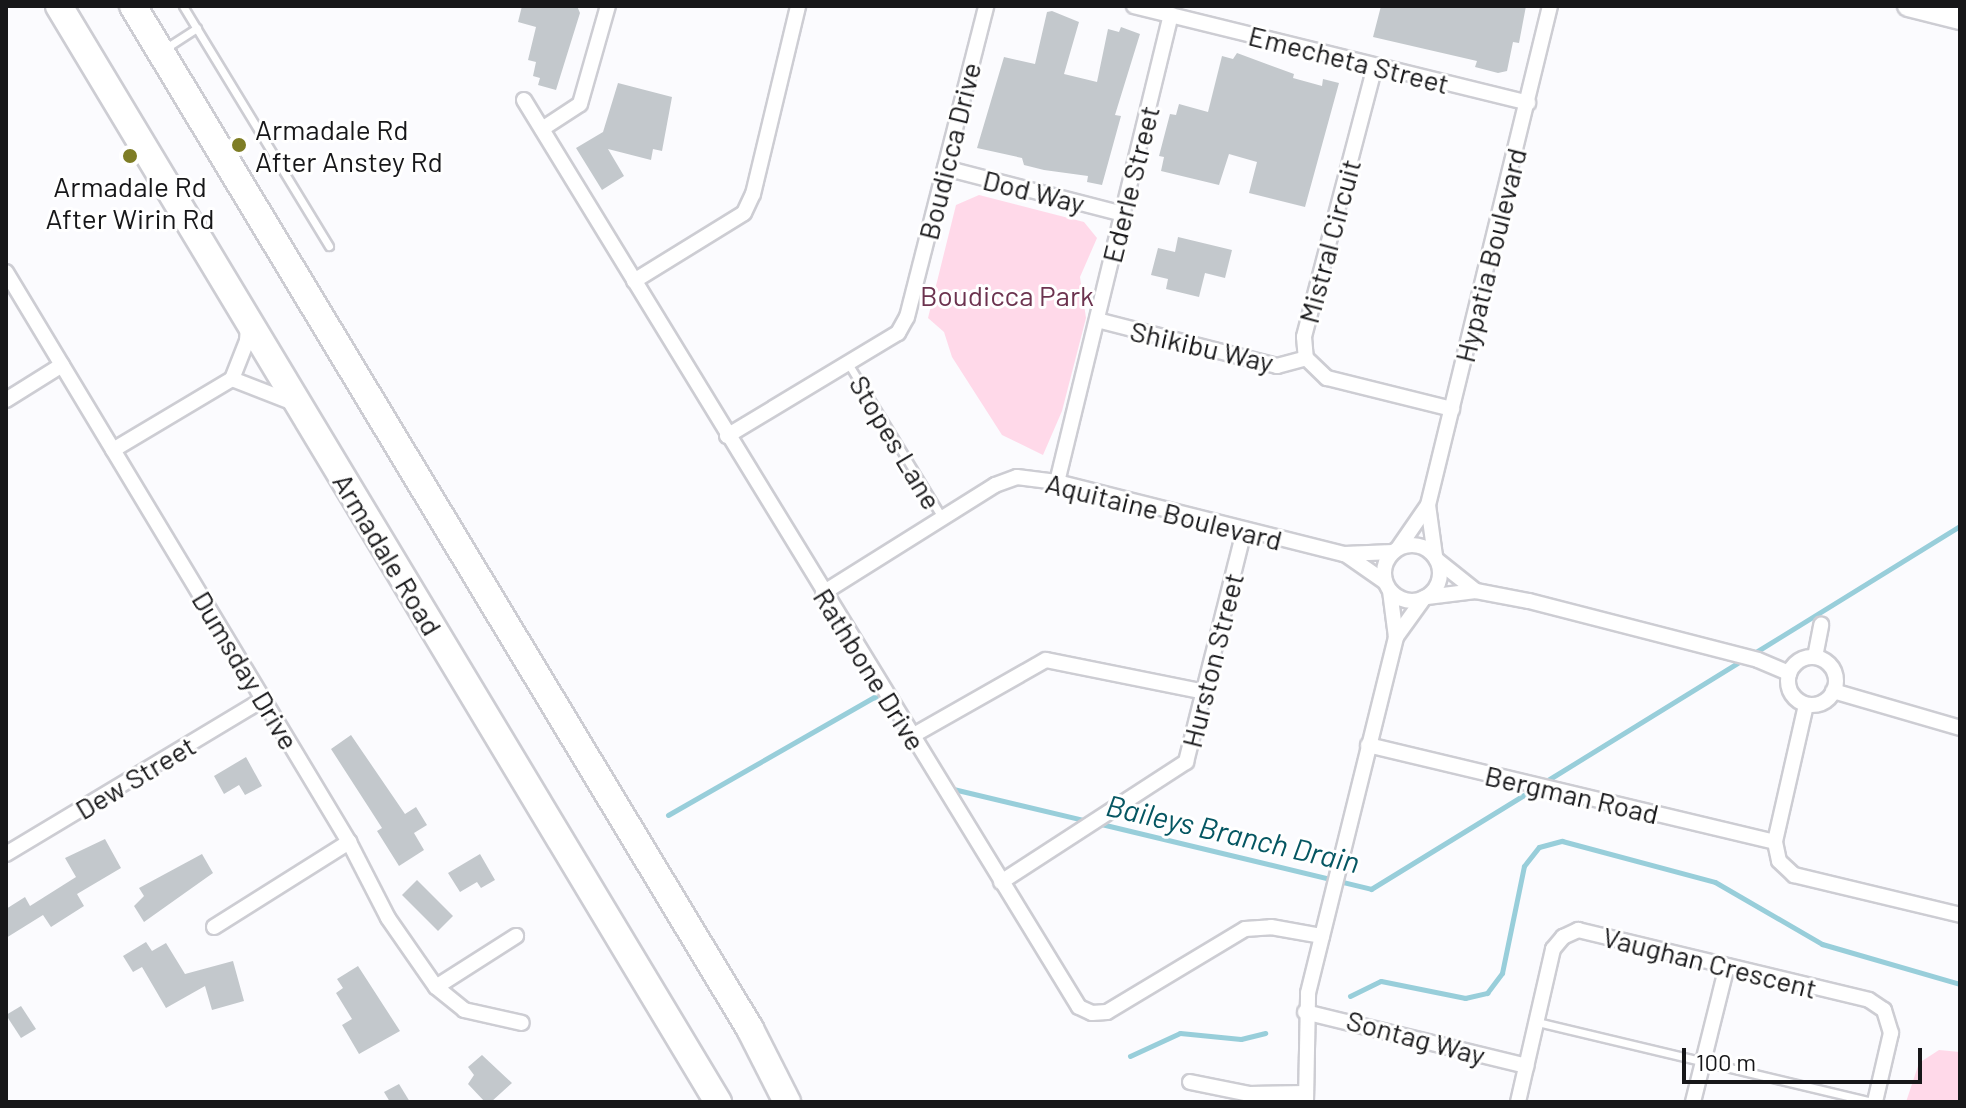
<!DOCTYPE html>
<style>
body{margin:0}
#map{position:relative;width:1966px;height:1108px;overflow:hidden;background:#fbfbfe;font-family:Barlow,sans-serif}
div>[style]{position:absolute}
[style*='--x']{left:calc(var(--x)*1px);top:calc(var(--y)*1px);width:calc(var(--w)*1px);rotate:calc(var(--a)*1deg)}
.green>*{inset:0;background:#ffd9e9}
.stream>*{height:5px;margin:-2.5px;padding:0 2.5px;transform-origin:2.5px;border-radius:2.5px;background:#98ceda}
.building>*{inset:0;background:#c3c8cc}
.roads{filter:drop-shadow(2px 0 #cdcdd3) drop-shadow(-2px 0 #cdcdd3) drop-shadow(0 2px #cdcdd3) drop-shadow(0 -2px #cdcdd3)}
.lane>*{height:7px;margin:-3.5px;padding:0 3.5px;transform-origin:3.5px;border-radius:3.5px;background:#fff}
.street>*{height:14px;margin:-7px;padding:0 7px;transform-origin:7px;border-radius:7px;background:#fff}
.street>.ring{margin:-7px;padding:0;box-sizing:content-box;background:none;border:14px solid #fff;border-radius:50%}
.secondary>*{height:20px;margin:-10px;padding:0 10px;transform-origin:10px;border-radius:10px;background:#fff}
.highway>*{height:26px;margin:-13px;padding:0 13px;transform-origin:13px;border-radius:13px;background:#fff}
.dots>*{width:22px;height:22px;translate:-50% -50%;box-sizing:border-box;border:4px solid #fff;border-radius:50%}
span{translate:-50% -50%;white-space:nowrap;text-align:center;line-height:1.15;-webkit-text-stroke:6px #fff;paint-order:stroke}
.street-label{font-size:28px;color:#171719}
.poi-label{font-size:28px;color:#171719}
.left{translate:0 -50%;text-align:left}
.park-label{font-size:28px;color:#6c334f}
.water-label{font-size:30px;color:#055662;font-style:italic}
.frame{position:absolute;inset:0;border:8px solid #171719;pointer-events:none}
.scale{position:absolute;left:1682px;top:1048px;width:240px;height:36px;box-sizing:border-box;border:4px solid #171719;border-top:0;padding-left:10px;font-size:24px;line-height:28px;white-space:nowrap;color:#171719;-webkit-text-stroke:6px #fff;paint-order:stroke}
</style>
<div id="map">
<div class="green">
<i style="clip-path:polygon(979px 195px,1084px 222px,1097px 238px,1080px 277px,1086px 318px,1062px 411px,1043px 455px,1002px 435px,952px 357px,944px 332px,928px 318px,956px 205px)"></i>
<i style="clip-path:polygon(1939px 1050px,1960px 1052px,1960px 1102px,1906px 1102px,1919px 1063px)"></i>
</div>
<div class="stream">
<i style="--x:1751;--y:655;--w:246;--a:-31.7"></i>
<i style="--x:1543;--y:783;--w:234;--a:-31.7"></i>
<i style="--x:949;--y:788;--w:142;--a:13.4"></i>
<i style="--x:668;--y:815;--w:237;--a:-29.8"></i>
<i style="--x:874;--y:697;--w:14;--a:17"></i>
<i style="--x:1097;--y:823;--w:282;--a:13.5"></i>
<i style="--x:1371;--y:889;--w:193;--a:-31.6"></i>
<i style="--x:1350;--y:996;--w:34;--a:-26"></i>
<i style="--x:1381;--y:981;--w:86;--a:11.4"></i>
<i style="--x:1465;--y:998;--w:23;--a:-13"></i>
<i style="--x:1487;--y:993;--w:25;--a:-53"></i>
<i style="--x:1502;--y:973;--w:109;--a:-78.4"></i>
<i style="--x:1524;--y:866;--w:24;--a:-52"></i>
<i style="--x:1539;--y:847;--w:24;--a:-15"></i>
<i style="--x:1562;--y:841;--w:158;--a:15"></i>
<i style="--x:1715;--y:882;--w:124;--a:30.1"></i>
<i style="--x:1822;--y:944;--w:144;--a:16.2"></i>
<i style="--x:1130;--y:1056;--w:55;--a:-24.7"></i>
<i style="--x:1180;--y:1033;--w:61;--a:5.6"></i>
<i style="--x:1241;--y:1039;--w:25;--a:-14"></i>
</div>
<div class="building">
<i style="clip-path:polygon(522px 6px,577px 6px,580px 13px,556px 90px,538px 85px,540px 78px,533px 76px,536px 62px,528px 60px,536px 27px,518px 22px)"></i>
<i style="clip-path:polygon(1381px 6px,1526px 6px,1519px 43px,1513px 42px,1507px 71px,1498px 73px,1475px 67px,1477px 61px,1373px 37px)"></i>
<i style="clip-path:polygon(1052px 11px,1079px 22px,1064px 74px,1097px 82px,1108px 29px,1119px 32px,1121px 27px,1140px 34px,1115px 115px,1121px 116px,1102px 185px,1087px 182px,1088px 176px,1044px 170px,1024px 165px,1022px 158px,977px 148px,1004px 57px,1035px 64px,1047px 12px)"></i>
<i style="clip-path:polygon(1237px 53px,1294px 74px,1293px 78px,1322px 86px,1323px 79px,1339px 83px,1305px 207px,1249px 193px,1257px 162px,1229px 154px,1219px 185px,1161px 171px,1164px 157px,1159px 156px,1170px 114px,1176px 115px,1179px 104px,1208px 112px,1222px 56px,1233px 59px)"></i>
<i style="clip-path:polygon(618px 83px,672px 97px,662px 151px,653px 149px,651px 160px,608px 149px,624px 176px,602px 190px,576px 148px,603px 132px)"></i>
<i style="clip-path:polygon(1178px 237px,1232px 250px,1225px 278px,1205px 273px,1199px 297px,1166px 289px,1168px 279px,1151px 275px,1158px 248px,1175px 252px)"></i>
<i style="clip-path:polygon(351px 735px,405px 814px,416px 807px,427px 825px,414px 833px,424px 850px,399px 866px,377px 831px,382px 828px,331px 749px)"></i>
<i style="clip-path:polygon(246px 757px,262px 786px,245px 795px,239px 785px,224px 794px,214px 776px)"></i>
<i style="clip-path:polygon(105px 839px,121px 868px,77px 894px,84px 906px,51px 927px,43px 915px,6px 938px,6px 909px,25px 897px,30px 906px,76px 877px,65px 858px)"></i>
<i style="clip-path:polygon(202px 854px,213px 873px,144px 922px,134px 906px,144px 896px,139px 888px)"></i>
<i style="clip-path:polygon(480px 854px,495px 880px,481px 888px,477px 882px,460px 892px,448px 873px)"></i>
<i style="clip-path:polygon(417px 880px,453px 916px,438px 931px,402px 895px)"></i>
<i style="clip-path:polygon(146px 942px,152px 951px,166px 943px,185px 974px,233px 961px,244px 1001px,212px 1010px,205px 986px,166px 1008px,142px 967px,133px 972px,123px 956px)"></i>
<i style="clip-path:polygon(358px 966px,400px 1031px,359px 1054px,342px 1025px,352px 1019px,336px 993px,343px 988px,337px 979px)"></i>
<i style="clip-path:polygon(21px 1006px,36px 1029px,21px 1038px,6px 1015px)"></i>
<i style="clip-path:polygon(482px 1055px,512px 1083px,491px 1102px,485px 1102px,468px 1084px,474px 1075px,468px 1067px)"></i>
<i style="clip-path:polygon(399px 1084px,410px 1102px,390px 1102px,384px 1092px)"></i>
</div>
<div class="roads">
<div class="lane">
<i style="--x:183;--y:6;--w:281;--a:58.7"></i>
<i style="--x:166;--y:48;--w:37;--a:-33"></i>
<i style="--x:849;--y:365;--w:180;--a:58.6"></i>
<i style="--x:1537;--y:1022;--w:344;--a:13.4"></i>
</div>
<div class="street">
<i style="--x:1134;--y:6;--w:406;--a:13.8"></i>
<i style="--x:1375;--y:66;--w:280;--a:104.7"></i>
<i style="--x:1304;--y:337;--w:21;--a:85"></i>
<i style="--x:1306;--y:358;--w:29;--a:44"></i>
<i style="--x:1327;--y:378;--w:129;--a:13.9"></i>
<i style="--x:524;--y:100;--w:1063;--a:58.54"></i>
<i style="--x:1079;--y:1007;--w:14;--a:25"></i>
<i style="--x:1092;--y:1013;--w:15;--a:-4"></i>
<i style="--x:1107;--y:1012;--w:161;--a:-31"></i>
<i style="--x:1245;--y:929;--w:26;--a:-4"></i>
<i style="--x:1271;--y:927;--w:52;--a:10"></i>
<i style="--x:542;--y:129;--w:45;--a:-33.3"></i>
<i style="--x:580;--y:104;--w:102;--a:-74.1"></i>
<i style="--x:945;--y:168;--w:184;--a:14.5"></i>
<i style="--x:6;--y:272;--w:665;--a:58.96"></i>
<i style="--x:349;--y:842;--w:85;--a:62.8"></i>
<i style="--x:388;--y:918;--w:84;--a:55.2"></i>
<i style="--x:436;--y:987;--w:36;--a:39"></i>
<i style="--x:464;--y:1010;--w:59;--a:12.6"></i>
<i style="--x:634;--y:281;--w:129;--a:-31.7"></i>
<i style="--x:744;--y:213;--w:21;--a:-65"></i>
<i style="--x:753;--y:194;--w:193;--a:-76.5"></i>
<i style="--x:1097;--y:320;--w:186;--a:14.3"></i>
<i style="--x:1277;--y:366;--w:30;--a:-15"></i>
<i style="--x:232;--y:379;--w:66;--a:21.2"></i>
<i style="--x:6;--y:400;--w:66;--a:-32"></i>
<i style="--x:727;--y:436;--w:200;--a:-31.1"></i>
<i style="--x:898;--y:333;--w:18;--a:-61"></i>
<i style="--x:907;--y:317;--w:321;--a:-75.7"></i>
<i style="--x:113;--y:450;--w:139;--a:-30.8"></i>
<i style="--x:232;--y:379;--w:41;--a:-68.5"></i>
<i style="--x:247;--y:341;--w:16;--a:-86"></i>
<i style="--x:1057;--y:482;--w:481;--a:-76.3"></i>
<i class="ring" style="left:1384px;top:545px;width:42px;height:42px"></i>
<i style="--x:1399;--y:547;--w:51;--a:-55.4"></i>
<i style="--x:1345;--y:554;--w:49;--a:35"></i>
<i style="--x:1435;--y:556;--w:51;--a:-97.8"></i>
<i style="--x:1428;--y:505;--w:514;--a:-76.26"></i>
<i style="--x:1437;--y:560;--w:50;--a:38.5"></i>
<i style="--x:823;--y:593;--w:203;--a:-32.1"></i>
<i style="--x:995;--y:485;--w:23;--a:-20"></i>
<i style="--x:1017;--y:477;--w:40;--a:7.1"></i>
<i style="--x:1057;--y:482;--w:296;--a:14.1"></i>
<i style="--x:1344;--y:554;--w:49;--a:-2.3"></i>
<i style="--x:1427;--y:597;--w:49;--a:-7"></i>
<i style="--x:1476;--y:591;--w:54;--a:10.7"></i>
<i style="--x:1529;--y:601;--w:236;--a:14.4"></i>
<i style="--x:1758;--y:660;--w:34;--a:23"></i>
<i style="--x:1396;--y:637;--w:48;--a:-54.3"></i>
<i style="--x:1815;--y:657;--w:33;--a:-79"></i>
<i class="ring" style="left:1788px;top:657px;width:34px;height:34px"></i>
<i style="--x:1833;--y:691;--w:132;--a:16.2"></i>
<i style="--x:1806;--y:705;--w:140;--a:102.8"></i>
<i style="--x:1775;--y:842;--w:19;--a:78"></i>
<i style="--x:1779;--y:861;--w:21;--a:43"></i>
<i style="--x:1794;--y:875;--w:171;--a:13.5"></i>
<i style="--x:912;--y:736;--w:154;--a:-29.6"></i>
<i style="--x:1046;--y:660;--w:161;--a:11.4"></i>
<i style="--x:1368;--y:745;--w:418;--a:13.4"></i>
<i style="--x:6;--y:854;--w:301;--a:-31"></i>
<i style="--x:1001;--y:882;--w:221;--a:-33"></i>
<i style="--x:1186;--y:762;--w:238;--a:-75.9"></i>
<i style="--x:214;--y:927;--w:160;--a:-32.2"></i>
<i style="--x:436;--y:987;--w:95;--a:-32.5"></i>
<i style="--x:1305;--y:1012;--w:228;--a:13.7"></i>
<i style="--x:1190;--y:1082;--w:60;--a:11.5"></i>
<i style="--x:1249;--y:1094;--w:56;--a:-1"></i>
<i style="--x:1306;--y:1102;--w:109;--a:-88.9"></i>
<i style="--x:1308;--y:993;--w:367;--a:-76.1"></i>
<i style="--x:1396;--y:637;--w:46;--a:-97.4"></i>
<i style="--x:1518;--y:1102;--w:157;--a:-77.1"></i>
<i style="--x:1553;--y:949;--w:16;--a:-50"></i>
<i style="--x:1563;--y:937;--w:17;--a:-25"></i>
<i style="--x:1578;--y:930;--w:299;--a:13.5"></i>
<i style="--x:1869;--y:1000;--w:18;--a:34"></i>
<i style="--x:1884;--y:1010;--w:24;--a:73"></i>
<i style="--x:1891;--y:1033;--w:71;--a:103.1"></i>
<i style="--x:1693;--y:1102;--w:140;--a:-76"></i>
</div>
<div class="secondary">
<i style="--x:1908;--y:6;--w:54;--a:14"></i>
</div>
<div class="highway">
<i style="--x:59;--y:6;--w:1279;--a:58.98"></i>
<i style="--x:133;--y:6;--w:1195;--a:58.9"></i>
<i style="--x:750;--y:1029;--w:82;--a:63.1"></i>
</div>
</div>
<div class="dots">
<i style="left:239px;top:145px;background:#7e7d25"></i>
<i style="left:130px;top:156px;background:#7e7d25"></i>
</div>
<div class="street-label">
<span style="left:1349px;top:59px;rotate:14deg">Emecheta Street</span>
<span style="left:949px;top:151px;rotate:-76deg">Boudicca Drive</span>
<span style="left:1130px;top:184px;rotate:-76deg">Ederle Street</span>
<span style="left:1034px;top:191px;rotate:14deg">Dod Way</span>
<span style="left:1329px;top:241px;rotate:-75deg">Mistral Circuit</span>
<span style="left:1490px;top:255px;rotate:-76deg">Hypatia Boulevard</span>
<span style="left:1202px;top:346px;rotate:13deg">Shikibu Way</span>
<span style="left:896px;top:442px;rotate:59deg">Stopes Lane</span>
<span style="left:1164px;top:511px;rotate:14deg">Aquitaine Boulevard</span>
<span style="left:388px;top:554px;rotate:59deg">Armadale Road</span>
<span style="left:1212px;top:660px;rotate:-76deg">Hurston Street</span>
<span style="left:870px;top:669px;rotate:58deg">Rathbone Drive</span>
<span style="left:246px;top:670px;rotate:59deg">Dumsday Drive</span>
<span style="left:135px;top:777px;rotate:-31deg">Dew Street</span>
<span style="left:1572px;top:794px;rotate:13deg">Bergman Road</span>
<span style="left:1710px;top:962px;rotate:14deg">Vaughan Crescent</span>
<span style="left:1416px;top:1037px;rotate:15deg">Sontag Way</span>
</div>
<div class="poi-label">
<span class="left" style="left:255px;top:145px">Armadale Rd<br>After Anstey Rd</span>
<span style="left:130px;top:202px">Armadale Rd<br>After Wirin Rd</span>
</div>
<div class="park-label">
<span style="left:1007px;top:295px">Boudicca Park</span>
</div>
<div class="water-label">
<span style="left:1233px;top:833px;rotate:13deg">Baileys Branch Drain</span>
</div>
<div class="frame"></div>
<div class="scale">100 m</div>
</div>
